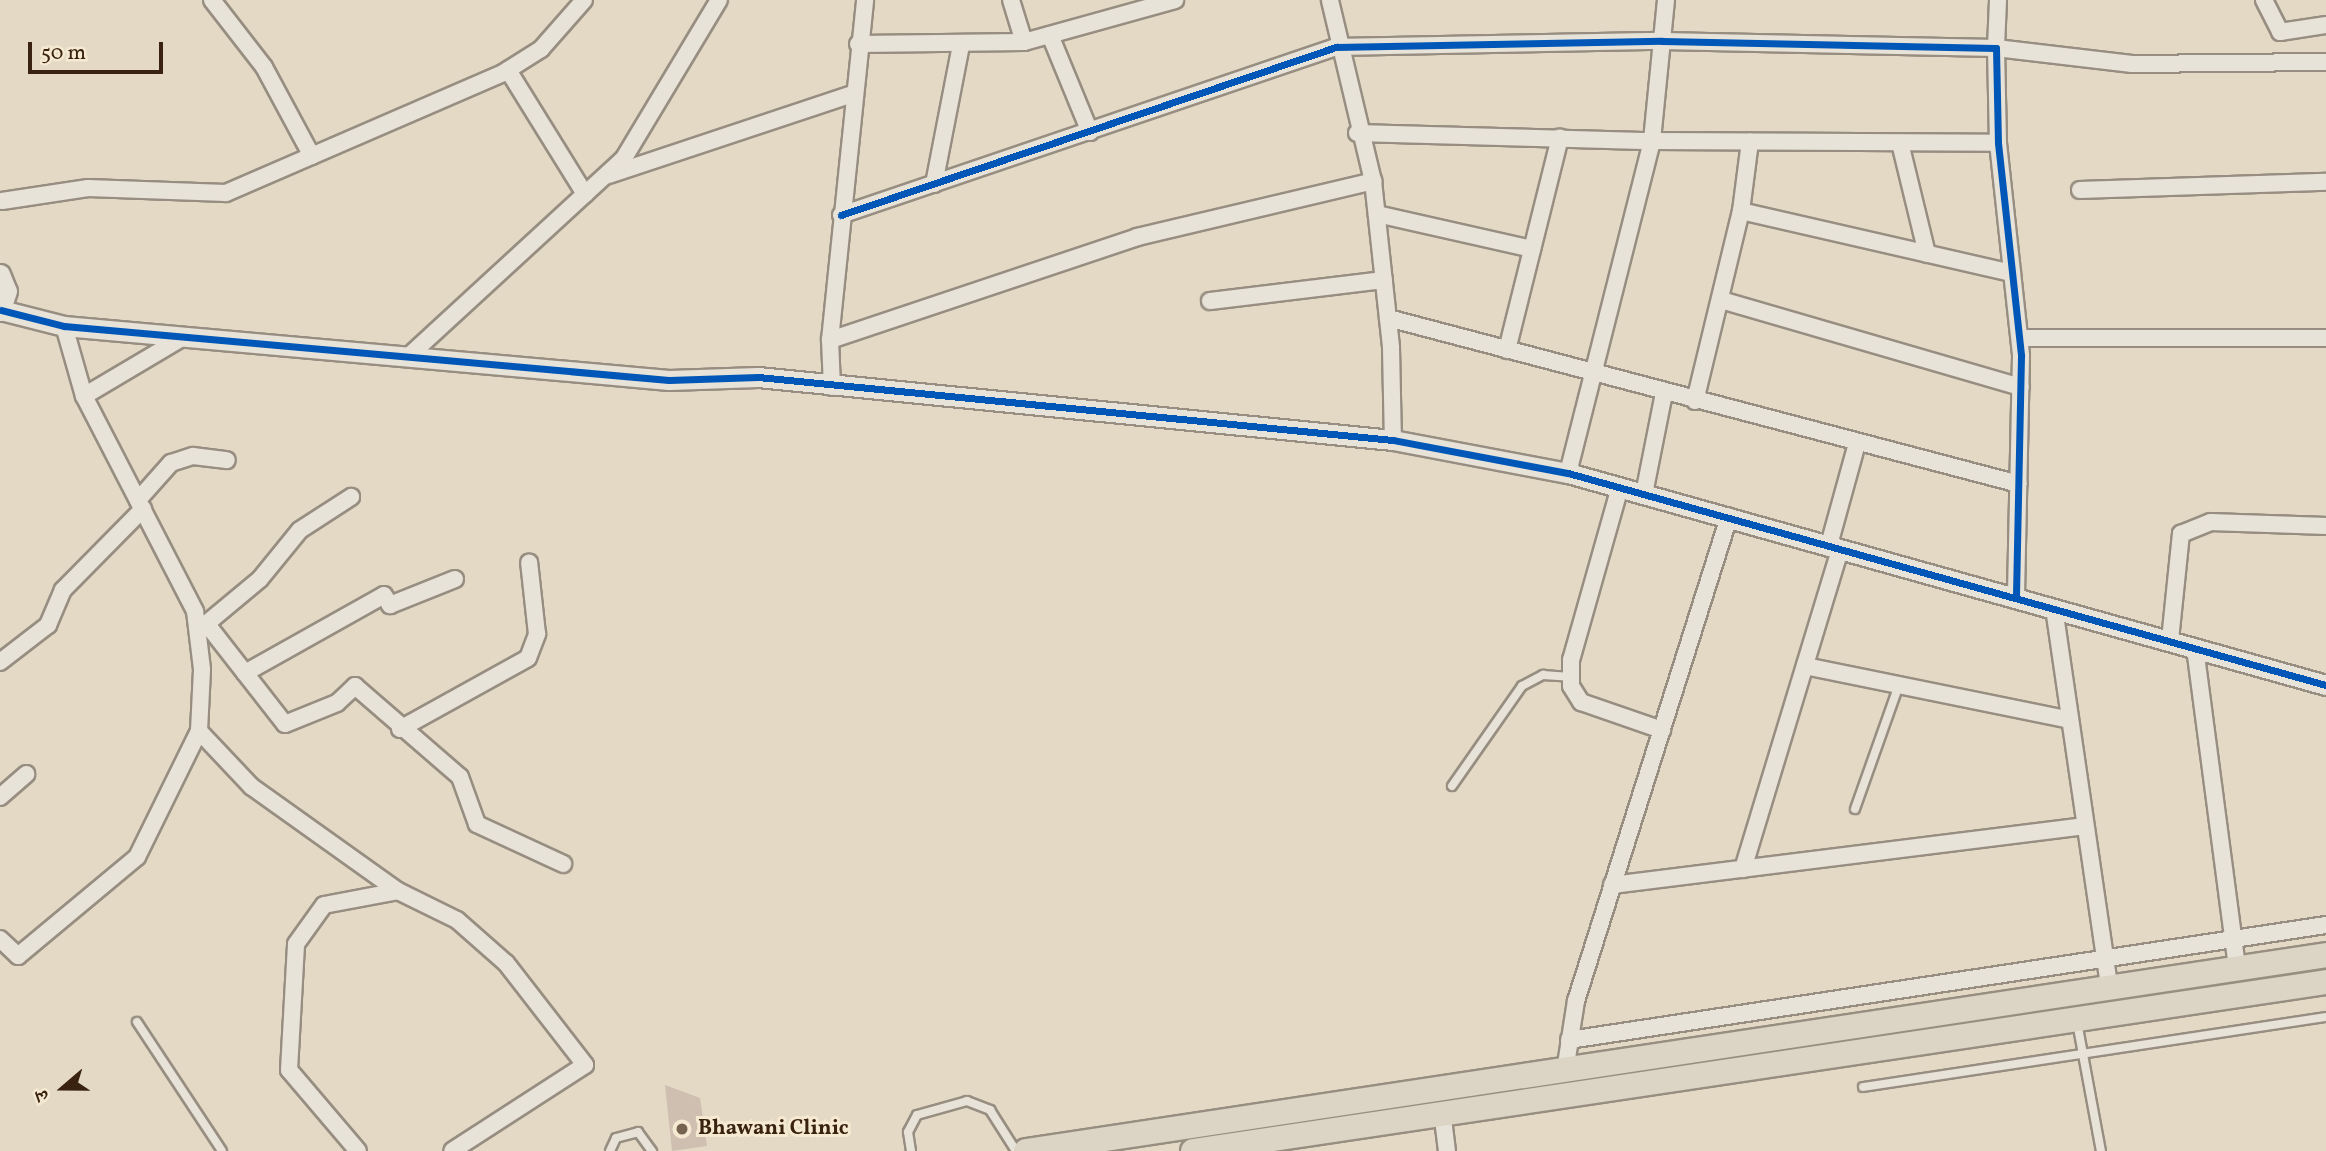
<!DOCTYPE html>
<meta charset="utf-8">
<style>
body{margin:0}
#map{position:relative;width:2326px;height:1151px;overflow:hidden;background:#e3d9c5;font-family:Vollkorn,"Noto Serif Devanagari",serif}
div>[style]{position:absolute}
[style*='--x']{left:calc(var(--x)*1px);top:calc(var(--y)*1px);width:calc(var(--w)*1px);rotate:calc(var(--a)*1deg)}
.building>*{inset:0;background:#cebfb0}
.roads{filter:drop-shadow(2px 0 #978e81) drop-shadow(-2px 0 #978e81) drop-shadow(0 2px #978e81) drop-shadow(0 -2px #978e81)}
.service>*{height:8px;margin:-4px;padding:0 4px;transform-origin:4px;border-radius:4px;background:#e8e3d9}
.minor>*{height:16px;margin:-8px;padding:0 8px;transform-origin:8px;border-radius:8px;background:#e8e3d9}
.tertiary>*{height:19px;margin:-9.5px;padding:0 9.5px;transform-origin:9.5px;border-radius:9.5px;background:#e8e3d9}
.trunk>*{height:24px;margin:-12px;padding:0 12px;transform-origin:12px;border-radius:12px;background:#dcd4c4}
.cycleway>*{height:7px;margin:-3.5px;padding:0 3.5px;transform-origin:3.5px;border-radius:3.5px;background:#0057b8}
.dots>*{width:19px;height:19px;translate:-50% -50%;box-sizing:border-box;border:4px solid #f5ead1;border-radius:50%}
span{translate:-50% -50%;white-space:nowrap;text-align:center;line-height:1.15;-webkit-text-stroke:6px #f5ead1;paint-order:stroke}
.poi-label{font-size:21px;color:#3a2210;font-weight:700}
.left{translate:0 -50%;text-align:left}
.north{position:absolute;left:28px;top:1053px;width:70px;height:70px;-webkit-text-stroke:5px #f5ead1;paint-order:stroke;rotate:250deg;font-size:19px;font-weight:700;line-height:28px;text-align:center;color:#3a2210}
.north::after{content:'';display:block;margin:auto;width:24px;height:32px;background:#3a2210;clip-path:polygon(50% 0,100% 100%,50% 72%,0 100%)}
.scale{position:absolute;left:28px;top:42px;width:135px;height:32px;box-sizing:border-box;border:4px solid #3a2210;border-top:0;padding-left:9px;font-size:21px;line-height:24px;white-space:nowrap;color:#3a2210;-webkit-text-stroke:5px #f5ead1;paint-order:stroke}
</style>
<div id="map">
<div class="building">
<i style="clip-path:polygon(665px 1085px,700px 1098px,707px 1146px,672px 1151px)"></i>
</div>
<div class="roads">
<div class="service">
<i style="--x:1452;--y:786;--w:122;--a:-55"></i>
<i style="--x:1522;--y:686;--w:24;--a:-28"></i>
<i style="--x:1543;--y:675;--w:27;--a:4"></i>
<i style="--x:1855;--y:809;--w:132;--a:-70.5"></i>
<i style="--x:137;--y:1022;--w:154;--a:56.6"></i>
<i style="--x:2077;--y:1022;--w:131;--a:79.5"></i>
<i style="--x:1863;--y:1087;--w:468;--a:-8.6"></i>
<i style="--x:610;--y:1151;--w:14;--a:-65"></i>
<i style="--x:616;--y:1138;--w:23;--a:-15"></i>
<i style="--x:638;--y:1132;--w:24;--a:54"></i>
<i style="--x:911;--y:1151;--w:19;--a:-99"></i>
<i style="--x:908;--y:1132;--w:19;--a:-62"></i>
<i style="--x:917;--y:1115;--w:52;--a:-15.6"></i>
<i style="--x:967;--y:1101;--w:25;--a:21"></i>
<i style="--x:990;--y:1110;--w:49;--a:57.6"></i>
</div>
<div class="minor">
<i style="--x:212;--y:0;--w:85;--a:52.2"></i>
<i style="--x:264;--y:67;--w:101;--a:61.7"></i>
<i style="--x:1011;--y:0;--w:44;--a:72.8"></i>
<i style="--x:1666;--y:0;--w:142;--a:95.7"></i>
<i style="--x:1652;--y:141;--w:346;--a:0.3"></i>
<i style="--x:1998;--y:0;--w:48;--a:92.4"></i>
<i style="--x:1996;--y:48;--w:137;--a:6.7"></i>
<i style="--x:2132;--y:64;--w:194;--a:-0.6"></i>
<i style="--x:2264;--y:0;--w:36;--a:63"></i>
<i style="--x:2280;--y:32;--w:47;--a:-8.7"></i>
<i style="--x:1050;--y:35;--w:105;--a:67.6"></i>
<i style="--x:858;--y:44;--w:166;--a:-0.7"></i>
<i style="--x:1024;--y:42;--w:157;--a:-15.5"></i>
<i style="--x:508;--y:70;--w:146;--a:58.2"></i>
<i style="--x:1357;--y:133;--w:295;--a:1.6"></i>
<i style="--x:1652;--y:141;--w:342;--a:104.2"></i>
<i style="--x:1900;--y:143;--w:114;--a:76.3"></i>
<i style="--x:609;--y:175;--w:257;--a:-18.4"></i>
<i style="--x:1373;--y:181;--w:168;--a:83.8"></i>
<i style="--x:1391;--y:348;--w:92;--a:88.8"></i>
<i style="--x:934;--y:184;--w:142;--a:-79"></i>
<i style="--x:2080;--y:190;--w:246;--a:-1.9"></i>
<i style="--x:2;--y:201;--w:87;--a:-8.6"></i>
<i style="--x:88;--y:188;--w:138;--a:2.1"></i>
<i style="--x:226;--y:193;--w:302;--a:-23.4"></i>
<i style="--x:503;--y:73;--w:45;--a:-32.3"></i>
<i style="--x:541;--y:49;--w:65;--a:-48.7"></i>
<i style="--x:1741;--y:211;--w:278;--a:12.9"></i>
<i style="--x:1377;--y:214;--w:159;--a:12.7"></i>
<i style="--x:841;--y:215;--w:523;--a:-18.75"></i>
<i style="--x:1336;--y:47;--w:326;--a:-1.1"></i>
<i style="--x:1662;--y:41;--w:334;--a:1.2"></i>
<i style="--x:1996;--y:48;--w:95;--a:88.8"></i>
<i style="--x:1998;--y:143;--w:214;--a:83.8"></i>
<i style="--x:2021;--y:356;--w:242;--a:91.2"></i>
<i style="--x:1721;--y:300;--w:312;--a:16.2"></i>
<i style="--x:1210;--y:301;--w:175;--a:-6.9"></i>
<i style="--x:1388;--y:318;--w:652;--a:14.74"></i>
<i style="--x:2020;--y:338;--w:306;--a:0"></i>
<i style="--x:830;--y:340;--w:324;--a:-18.5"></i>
<i style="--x:1137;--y:237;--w:243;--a:-13.3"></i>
<i style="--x:1373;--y:181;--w:186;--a:-103.4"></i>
<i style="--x:1507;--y:350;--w:219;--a:-76"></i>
<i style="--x:410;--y:355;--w:291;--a:-42.6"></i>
<i style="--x:624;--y:158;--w:184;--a:-59"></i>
<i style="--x:832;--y:387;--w:47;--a:-92.4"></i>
<i style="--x:830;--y:340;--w:342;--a:-84.1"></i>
<i style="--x:84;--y:396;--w:117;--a:-30.7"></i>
<i style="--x:1695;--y:401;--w:195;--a:-76.4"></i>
<i style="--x:1741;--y:211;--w:70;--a:-82.6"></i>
<i style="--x:1620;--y:487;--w:180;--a:105.8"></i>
<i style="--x:1571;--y:660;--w:26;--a:90"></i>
<i style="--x:1571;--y:686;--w:19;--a:58"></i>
<i style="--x:1581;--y:702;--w:86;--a:19.1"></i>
<i style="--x:1644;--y:494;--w:103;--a:-78.8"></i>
<i style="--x:138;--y:500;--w:50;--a:-48.3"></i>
<i style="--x:171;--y:463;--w:23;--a:-18"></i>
<i style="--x:193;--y:456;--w:34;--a:7"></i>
<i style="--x:1829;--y:545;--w:106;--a:-74.6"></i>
<i style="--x:2054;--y:608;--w:383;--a:81.7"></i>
<i style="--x:206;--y:623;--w:128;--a:52"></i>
<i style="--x:285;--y:724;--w:56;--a:-22"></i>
<i style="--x:337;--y:703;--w:25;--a:-43"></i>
<i style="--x:355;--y:686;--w:139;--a:40.9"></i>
<i style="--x:460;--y:777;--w:50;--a:70.1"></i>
<i style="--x:477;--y:824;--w:95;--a:24.9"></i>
<i style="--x:200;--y:629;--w:78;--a:-39.8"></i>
<i style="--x:260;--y:579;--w:63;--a:-50.8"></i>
<i style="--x:300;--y:530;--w:61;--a:-32.9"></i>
<i style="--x:2170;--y:640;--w:107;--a:-84.1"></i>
<i style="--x:2181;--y:534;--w:32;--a:-22"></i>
<i style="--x:2211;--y:522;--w:115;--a:2"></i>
<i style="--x:2195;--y:648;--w:323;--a:82.5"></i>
<i style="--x:0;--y:662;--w:61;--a:-37.6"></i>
<i style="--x:48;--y:625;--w:38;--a:-67"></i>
<i style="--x:63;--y:590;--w:114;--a:-45.4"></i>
<i style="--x:1805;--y:666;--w:270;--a:11.5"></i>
<i style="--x:245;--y:673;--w:159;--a:-29.3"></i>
<i style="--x:384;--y:595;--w:12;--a:59"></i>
<i style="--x:390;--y:605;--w:70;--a:-21.8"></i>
<i style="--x:400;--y:729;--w:146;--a:-29"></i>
<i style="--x:528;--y:658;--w:26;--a:-69"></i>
<i style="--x:537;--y:634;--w:72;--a:-96.3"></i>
<i style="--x:199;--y:731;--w:77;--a:46.6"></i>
<i style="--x:252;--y:787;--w:179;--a:35.5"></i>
<i style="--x:0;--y:797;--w:35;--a:-41"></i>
<i style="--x:1743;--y:869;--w:334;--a:-73.1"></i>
<i style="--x:1612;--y:885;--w:475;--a:-7.1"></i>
<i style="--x:0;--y:939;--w:25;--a:43"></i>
<i style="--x:18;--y:956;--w:155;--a:-39.8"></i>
<i style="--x:137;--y:857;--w:140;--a:-63.8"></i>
<i style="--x:199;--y:731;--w:62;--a:-87.2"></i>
<i style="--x:202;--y:669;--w:58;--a:-96.9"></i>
<i style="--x:195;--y:611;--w:242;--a:-117.3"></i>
<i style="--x:84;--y:396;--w:73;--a:-105.9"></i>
<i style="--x:1569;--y:1040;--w:766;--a:-8.64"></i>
<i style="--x:1565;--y:1071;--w:71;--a:-81.1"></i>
<i style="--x:1576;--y:1001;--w:508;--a:-72.46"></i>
<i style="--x:1442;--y:1111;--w:40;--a:82.9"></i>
<i style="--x:358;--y:1151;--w:106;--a:-130.4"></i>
<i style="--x:289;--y:1070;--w:126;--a:-86.8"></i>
<i style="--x:296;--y:944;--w:48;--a:-54.3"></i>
<i style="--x:324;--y:905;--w:75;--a:-10.7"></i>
<i style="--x:398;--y:891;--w:66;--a:26.2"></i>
<i style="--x:457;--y:920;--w:65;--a:41.3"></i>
<i style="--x:506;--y:963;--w:129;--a:52.2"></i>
<i style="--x:585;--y:1065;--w:158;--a:147.1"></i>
</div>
<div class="tertiary">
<i style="--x:0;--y:274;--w:18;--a:68"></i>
<i style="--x:7;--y:291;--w:21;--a:109"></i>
<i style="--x:1;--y:310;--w:65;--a:14.3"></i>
<i style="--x:64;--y:326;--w:607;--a:5.1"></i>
<i style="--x:669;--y:380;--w:89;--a:-1.9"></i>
<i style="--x:758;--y:377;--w:638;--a:5.67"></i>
<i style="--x:1393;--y:440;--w:178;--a:10.7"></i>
<i style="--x:1568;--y:473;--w:787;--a:15.63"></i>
</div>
<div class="trunk">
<i style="--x:1026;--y:1151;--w:1315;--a:-8.57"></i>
<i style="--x:1193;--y:1151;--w:1146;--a:-8.48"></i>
</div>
</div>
<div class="cycleway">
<i style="--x:841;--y:215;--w:523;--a:-18.75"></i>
<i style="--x:1336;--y:47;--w:326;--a:-1.1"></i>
<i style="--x:1662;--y:41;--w:334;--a:1.2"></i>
<i style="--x:1996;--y:48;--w:95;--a:88.8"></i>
<i style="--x:1998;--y:143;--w:214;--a:83.8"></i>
<i style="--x:2021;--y:356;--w:242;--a:91.2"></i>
<i style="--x:1;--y:310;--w:65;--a:14.3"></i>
<i style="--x:64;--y:326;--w:607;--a:5.1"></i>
<i style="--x:669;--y:380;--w:89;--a:-1.9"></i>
<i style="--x:758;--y:377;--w:638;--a:5.67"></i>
<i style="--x:1393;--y:440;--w:178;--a:10.7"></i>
<i style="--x:1568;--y:473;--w:787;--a:15.63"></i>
</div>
<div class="dots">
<i style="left:682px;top:1129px;background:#75624f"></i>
</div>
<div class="poi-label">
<span class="left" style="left:698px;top:1129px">Bhawani Clinic</span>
</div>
<div class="north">उ</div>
<div class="scale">50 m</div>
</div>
